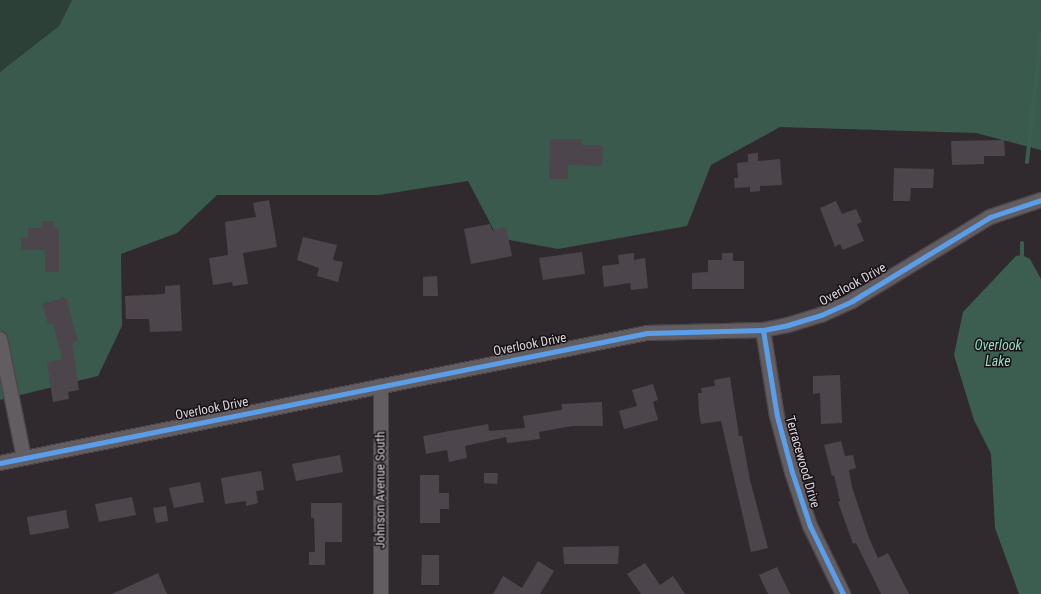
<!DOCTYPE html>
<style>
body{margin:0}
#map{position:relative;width:1041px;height:594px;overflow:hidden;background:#302a2f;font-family:"Roboto Condensed",sans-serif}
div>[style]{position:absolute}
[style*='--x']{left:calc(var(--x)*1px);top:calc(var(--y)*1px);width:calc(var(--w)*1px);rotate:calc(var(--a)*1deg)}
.green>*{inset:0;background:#2d4038}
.forest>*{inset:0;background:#3a5a4d}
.water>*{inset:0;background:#3c5e50}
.stream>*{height:4px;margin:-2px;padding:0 2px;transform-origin:2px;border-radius:2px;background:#3c5e50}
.building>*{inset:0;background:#4d454c}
.roads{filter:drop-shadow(1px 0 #4b464a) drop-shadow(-1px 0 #4b464a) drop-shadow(0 1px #4b464a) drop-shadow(0 -1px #4b464a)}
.minor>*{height:14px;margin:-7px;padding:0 7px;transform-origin:7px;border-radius:7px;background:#615d60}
.cycleway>*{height:5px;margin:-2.5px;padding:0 2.5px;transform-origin:2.5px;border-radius:2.5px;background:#5a9eea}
span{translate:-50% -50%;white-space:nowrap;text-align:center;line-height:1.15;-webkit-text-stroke:3px #171216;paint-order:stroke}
.street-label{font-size:13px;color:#dcd5da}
.water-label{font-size:14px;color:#99ddbf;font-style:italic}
</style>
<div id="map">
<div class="green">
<i style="clip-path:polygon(0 0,72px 0,59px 26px,0 72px)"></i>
</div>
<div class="forest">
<i style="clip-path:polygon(72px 0,1041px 0,1041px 150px,976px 133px,780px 127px,711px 165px,687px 226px,558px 249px,498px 238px,468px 181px,379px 195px,217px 195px,177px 233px,121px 254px,122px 326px,98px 376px,0 400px,0 72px,59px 26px)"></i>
</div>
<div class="water">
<i style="clip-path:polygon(1022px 255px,1030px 259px,1041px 279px,1041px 594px,1019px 594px,995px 528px,991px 454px,974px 420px,954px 355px,963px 312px,1016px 256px)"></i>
</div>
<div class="stream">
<i style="--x:1027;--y:162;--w:128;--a:-83.7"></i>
<i style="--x:1022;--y:243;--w:12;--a:90"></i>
</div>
<div class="building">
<i style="clip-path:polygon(550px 139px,582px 139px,582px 145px,603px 145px,602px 166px,568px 165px,568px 179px,549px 179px)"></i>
<i style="clip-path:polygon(1004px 140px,1005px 156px,984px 156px,984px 164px,952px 165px,951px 141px)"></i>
<i style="clip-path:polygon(758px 153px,758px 161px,780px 159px,782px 185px,760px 186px,760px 191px,750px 192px,750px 187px,735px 188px,734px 178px,738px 178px,737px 163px,748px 162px,748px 154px)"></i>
<i style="clip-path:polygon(894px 168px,934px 169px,933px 188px,911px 188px,910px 201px,893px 201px)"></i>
<i style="clip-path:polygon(269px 200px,277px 247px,243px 253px,248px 284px,233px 286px,232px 282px,213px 285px,209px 258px,228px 255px,225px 222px,256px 217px,253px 203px)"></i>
<i style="clip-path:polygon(836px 201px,842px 214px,856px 209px,862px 222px,857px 224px,864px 241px,843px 250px,840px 244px,835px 247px,820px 208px)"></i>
<i style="clip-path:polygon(42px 221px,54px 221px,54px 228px,59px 228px,59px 272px,45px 272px,45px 250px,21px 250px,21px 238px,28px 238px,28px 228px,42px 228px)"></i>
<i style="clip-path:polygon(490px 224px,492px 230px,506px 227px,512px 256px,471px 264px,464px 229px)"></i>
<i style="clip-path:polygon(303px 237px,337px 245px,333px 260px,343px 262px,338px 282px,317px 276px,319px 268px,297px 260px)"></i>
<i style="clip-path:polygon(582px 252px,585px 274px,543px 280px,539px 258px)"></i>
<i style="clip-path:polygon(634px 253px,634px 260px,645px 258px,648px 288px,631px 290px,630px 283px,604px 287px,602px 266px,619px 264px,618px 255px)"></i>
<i style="clip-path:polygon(722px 253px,733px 253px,733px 261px,744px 261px,744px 289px,692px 289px,692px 273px,708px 272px,708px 260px,722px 260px)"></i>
<i style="clip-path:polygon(437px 276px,438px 296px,423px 296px,423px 277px)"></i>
<i style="clip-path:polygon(180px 285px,182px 331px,150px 332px,149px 319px,126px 319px,125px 296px,165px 294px,165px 286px)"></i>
<i style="clip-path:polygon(66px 297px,78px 341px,72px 343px,79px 390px,68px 392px,69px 399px,53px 402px,47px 362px,62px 359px,53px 323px,48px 324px,42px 304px)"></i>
<i style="clip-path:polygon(840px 375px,842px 423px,821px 424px,820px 393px,813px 394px,813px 376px)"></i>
<i style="clip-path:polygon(730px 377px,739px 436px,742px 436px,750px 480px,768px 548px,751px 552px,721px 421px,701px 424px,699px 413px,698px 393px,702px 393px,701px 388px,715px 386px,714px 380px)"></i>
<i style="clip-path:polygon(653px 384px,658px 400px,653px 402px,658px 420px,624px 429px,619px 411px,637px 406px,632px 390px)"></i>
<i style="clip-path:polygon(602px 402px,603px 426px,572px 426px,539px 432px,540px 439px,507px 443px,506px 437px,465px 446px,467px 458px,449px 462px,447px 450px,426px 454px,423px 436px,488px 424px,489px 431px,525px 428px,523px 416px,562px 410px,562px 404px)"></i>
<i style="clip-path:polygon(841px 441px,845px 456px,853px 455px,856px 468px,849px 470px,852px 487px,869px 538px,878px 558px,888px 553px,909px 594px,881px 594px,856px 543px,853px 544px,838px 502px,840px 501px,834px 475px,832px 476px,824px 445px)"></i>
<i style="clip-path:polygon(340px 455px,343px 472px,296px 481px,292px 464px)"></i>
<i style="clip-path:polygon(261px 471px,264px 490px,256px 491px,258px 503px,246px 506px,246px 501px,225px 504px,221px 478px)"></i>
<i style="clip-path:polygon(484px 473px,498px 473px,497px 484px,484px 483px)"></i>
<i style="clip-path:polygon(420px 475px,439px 475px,439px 493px,449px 493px,449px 509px,440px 509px,440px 523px,420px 523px)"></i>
<i style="clip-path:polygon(200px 482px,204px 502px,174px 508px,169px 488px)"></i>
<i style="clip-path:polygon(132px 497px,136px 515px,99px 522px,95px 504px)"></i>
<i style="clip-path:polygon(311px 503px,342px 503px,342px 542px,325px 542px,325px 565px,309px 565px,309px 552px,315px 552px,314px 518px,311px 518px)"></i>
<i style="clip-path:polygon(166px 506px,168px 521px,156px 523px,153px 508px)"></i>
<i style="clip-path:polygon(66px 510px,69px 528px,30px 535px,27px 517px)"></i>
<i style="clip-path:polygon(619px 546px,618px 564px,564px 564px,563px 547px)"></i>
<i style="clip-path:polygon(422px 555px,439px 555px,439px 585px,421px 585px)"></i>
<i style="clip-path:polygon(538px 561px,554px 571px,540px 594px,493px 594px,503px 576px,522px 588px)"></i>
<i style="clip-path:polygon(645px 563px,660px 585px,673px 576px,685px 594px,641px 594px,627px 574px)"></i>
<i style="clip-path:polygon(777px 567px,790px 594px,768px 594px,759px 575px)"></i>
<i style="clip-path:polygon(158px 573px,167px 594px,112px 594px)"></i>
</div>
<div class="roads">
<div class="minor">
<i style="--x:763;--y:330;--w:87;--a:80.8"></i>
<i style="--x:777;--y:416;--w:58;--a:75"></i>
<i style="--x:792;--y:472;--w:57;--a:71.6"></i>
<i style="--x:810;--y:526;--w:76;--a:64.1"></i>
<i style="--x:0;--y:339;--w:121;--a:78.6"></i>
<i style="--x:381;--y:386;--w:208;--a:90"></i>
<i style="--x:0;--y:463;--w:660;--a:-11.36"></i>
<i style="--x:647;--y:333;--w:116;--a:-1.5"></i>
<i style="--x:763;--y:330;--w:25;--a:-11"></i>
<i style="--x:788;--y:325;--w:34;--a:-17"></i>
<i style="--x:821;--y:315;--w:34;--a:-24"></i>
<i style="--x:852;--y:301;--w:162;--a:-31.3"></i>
<i style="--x:990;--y:217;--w:54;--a:-18.4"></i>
</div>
</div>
<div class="cycleway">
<i style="--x:763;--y:330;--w:87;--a:80.8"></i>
<i style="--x:777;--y:416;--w:58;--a:75"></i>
<i style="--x:792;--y:472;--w:57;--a:71.6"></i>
<i style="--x:810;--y:526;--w:76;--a:64.1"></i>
<i style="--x:0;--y:463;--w:660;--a:-11.36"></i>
<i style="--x:647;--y:333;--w:116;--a:-1.5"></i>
<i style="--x:763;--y:330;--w:25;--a:-11"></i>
<i style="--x:788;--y:325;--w:34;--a:-17"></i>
<i style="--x:821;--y:315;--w:34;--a:-24"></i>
<i style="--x:852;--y:301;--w:162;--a:-31.3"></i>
<i style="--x:990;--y:217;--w:54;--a:-18.4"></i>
</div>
<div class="street-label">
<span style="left:853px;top:285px;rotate:-29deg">Overlook Drive</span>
<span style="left:530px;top:345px;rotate:-11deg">Overlook Drive</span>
<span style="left:212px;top:409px;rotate:-11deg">Overlook Drive</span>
<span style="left:802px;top:462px;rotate:74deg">Terracewood Drive</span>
<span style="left:381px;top:490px;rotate:-90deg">Johnson Avenue South</span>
</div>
<div class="water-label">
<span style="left:998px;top:353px">Overlook<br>Lake</span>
</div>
</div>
